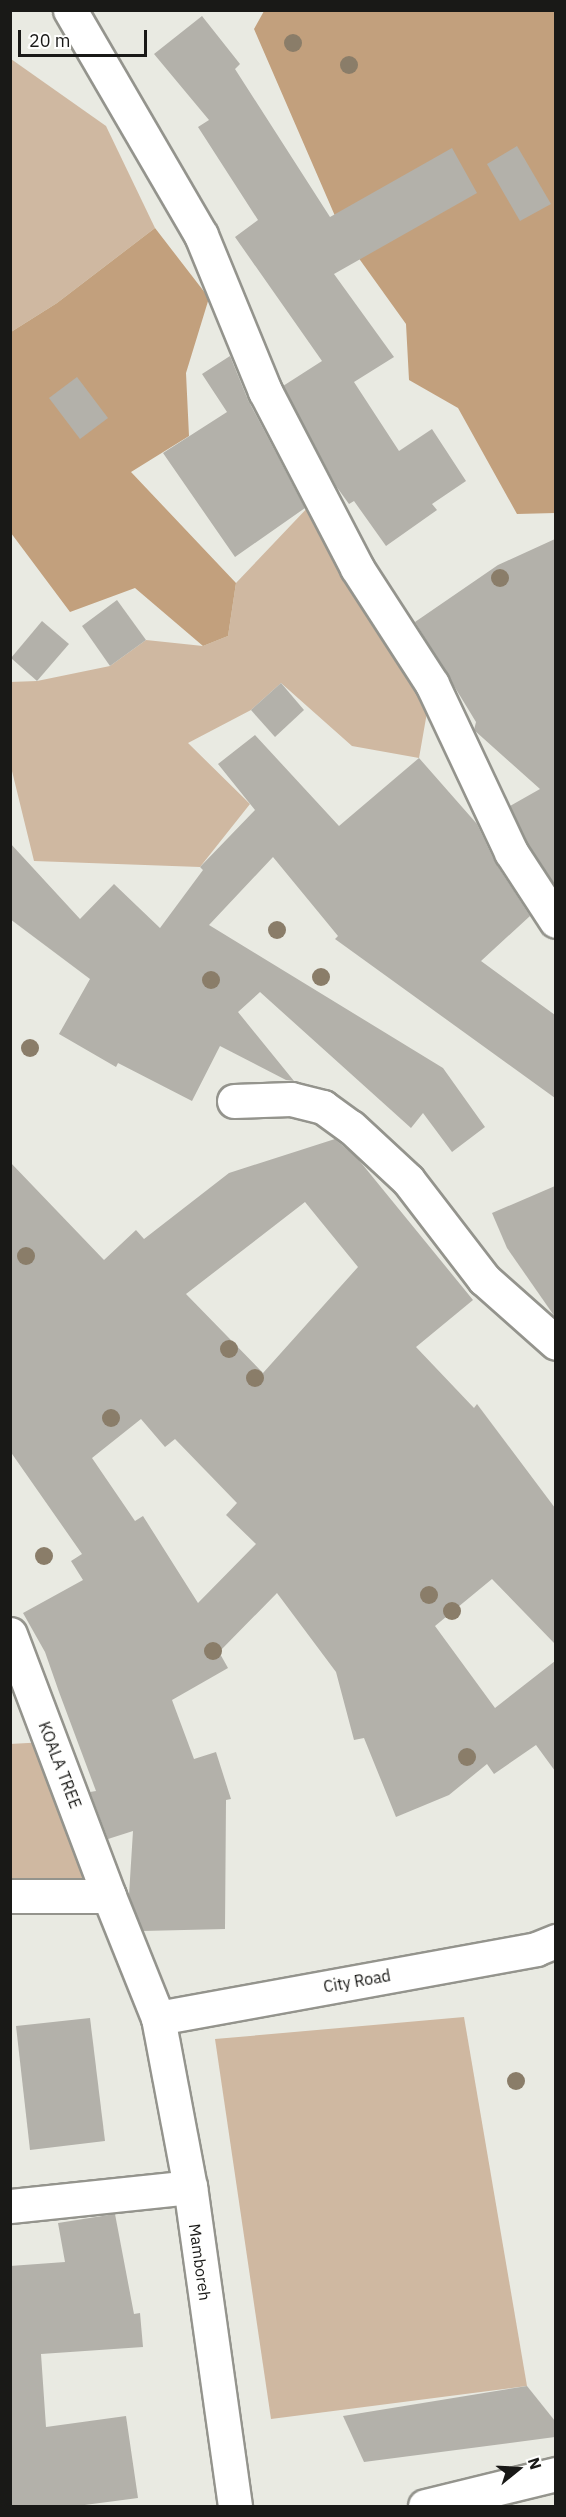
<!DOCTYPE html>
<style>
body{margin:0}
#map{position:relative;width:566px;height:2517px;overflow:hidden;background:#e9eae2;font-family:"IBM Plex Sans",sans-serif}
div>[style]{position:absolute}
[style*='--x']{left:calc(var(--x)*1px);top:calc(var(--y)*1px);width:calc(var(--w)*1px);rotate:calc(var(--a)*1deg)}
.green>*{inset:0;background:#cfb8a1}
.forest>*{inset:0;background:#c2a07d}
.building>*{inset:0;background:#b3b1aa}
.roads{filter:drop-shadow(2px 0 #94948d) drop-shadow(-2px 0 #94948d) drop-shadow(0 2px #94948d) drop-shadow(0 -2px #94948d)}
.minor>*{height:33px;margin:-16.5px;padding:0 16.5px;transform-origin:16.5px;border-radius:16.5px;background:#fff}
.tertiary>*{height:33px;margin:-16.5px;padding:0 16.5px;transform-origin:16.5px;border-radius:16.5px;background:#fff}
.secondary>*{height:33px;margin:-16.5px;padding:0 16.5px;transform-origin:16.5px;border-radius:16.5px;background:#fff}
.trunk>*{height:33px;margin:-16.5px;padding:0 16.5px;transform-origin:16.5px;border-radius:16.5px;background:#fff}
.trees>*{width:18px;height:18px;margin:-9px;border-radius:50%;background:#8a7d69}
span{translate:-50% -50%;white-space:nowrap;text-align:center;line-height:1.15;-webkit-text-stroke:4.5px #fffffe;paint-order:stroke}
.street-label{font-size:16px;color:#191917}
.frame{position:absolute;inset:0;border:12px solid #191917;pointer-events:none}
.north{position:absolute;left:488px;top:2439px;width:60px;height:60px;-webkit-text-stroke:4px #fffffe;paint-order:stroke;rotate:72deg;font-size:16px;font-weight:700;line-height:24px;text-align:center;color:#191917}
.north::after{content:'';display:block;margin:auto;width:21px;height:27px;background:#191917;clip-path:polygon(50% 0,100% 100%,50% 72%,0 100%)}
.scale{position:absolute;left:18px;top:30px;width:129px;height:27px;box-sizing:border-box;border:3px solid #191917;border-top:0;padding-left:8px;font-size:18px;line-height:21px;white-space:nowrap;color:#191917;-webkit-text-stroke:4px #fffffe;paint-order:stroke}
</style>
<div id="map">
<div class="green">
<i style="clip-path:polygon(11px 59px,106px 126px,155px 228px,57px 303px,11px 332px)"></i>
<i style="clip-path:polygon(312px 503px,432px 684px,419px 758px,352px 746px,281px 683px,251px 710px,188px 743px,250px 804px,200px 867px,34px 861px,11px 767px,10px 682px,37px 681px,110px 666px,146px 640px,203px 646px,228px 636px,236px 583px)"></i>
<i style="clip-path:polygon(46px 1742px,91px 1895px,11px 1891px,10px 1744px)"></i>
<i style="clip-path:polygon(464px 2017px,527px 2386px,271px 2419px,215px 2039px)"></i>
</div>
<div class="forest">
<i style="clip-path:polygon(264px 11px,555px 11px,555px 513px,517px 514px,458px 408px,409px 380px,406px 324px,345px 239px,254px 29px)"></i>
<i style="clip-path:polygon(155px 228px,209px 298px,186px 373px,189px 436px,131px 472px,236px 583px,228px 636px,203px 646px,135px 588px,70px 612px,11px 533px,11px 332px,57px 303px)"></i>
</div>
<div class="building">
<i style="clip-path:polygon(202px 16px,240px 64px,235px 69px,330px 217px,452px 148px,477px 193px,334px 274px,394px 357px,354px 382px,399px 451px,432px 429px,466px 481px,432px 504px,437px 510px,386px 546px,354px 501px,349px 504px,336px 486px,283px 386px,322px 361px,235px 237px,258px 220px,198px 127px,209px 120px,154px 54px)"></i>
<i style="clip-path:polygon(517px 146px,551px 204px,520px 221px,487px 164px)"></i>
<i style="clip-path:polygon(230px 356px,248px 400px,305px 508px,235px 557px,163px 453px,227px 412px,202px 374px)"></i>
<i style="clip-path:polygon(77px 377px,108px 418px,80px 439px,49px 398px)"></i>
<i style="clip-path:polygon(555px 539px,555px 886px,527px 843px,510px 806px,540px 789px,474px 730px,476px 722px,415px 622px,498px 565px)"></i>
<i style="clip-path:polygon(117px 600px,146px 640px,110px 666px,82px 626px)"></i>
<i style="clip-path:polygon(42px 621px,69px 644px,37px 681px,11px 658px)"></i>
<i style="clip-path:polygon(281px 683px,304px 710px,275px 737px,251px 710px)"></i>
<i style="clip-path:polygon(255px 735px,339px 826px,419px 758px,477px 824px,495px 862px,530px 916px,481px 961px,555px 1015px,555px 1098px,335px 939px,338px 936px,273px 857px,209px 925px,443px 1068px,485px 1127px,452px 1152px,423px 1113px,411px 1128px,260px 992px,238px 1012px,294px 1081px,286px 1080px,220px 1046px,192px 1101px,118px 1063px,116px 1067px,59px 1034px,90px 979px,10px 919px,10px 843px,80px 919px,114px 884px,160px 928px,203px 870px,200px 867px,255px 810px,218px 764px)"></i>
<i style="clip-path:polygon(evenodd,335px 1139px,358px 1159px,473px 1300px,416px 1347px,474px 1408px,477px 1404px,555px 1508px,555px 1644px,492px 1579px,435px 1626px,495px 1708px,555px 1661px,555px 1771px,536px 1745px,494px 1774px,487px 1764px,449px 1795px,396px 1817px,364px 1738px,354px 1740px,336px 1672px,277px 1593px,219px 1652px,228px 1668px,172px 1700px,194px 1759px,216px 1752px,231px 1799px,226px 1800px,225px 1929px,143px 1931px,129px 1895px,133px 1831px,108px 1839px,90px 1792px,96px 1791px,59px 1692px,45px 1652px,23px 1613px,83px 1580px,71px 1561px,82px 1554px,10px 1451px,10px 1162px,104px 1260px,136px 1230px,144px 1239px,229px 1173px,335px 1139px,305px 1202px,358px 1267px,263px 1373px,186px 1294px,305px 1202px,335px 1139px,141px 1419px,165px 1447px,175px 1439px,237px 1503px,226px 1515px,256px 1544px,198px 1603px,143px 1516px,135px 1521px,92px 1458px,141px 1419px)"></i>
<i style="clip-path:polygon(555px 1186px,555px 1317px,507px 1248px,492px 1213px)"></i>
<i style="clip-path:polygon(90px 2018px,105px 2141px,30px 2150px,16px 2026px)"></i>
<i style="clip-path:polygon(115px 2214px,134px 2314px,140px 2313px,143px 2347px,41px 2354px,46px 2427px,126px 2416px,138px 2498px,77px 2506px,10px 2506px,10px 2266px,65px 2262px,58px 2223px)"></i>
<i style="clip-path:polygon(527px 2386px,555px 2421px,555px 2437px,364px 2462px,343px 2416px)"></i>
</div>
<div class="roads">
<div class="minor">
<i style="--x:70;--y:10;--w:260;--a:59.8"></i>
<i style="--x:201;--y:235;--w:169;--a:67.7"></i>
<i style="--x:265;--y:391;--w:199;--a:62.5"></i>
<i style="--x:357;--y:568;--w:138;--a:57.1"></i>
<i style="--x:432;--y:684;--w:186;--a:64.8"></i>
<i style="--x:511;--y:852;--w:82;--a:56.9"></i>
<i style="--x:234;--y:1101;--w:57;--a:-2"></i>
<i style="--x:291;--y:1099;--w:33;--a:14"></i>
<i style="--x:323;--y:1107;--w:34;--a:36"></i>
<i style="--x:351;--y:1127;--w:78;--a:42.9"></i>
<i style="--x:408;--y:1180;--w:125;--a:52.5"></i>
<i style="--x:484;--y:1279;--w:96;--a:41.6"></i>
<i style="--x:10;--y:1634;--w:280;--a:69.3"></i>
<i style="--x:10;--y:2206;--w:181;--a:-6"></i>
</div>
<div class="tertiary">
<i style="--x:10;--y:1896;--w:99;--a:0"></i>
<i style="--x:109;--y:1896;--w:131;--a:68.1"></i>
</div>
<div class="secondary">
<i style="--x:235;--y:2506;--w:322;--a:-98"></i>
<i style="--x:190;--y:2187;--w:172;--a:-100.7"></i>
<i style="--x:158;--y:2018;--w:384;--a:-10.3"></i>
<i style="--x:536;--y:1949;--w:22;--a:-22"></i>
</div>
<div class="trunk">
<i style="--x:425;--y:2506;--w:135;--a:-13.7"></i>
</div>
</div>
<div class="trees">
<i style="left:293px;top:43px"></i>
<i style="left:349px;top:65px"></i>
<i style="left:500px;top:578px"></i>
<i style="left:277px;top:930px"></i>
<i style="left:321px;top:977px"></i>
<i style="left:211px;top:980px"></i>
<i style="left:30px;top:1048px"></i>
<i style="left:26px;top:1256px"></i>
<i style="left:229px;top:1349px"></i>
<i style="left:255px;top:1378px"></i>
<i style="left:111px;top:1418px"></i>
<i style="left:44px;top:1556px"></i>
<i style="left:429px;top:1595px"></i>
<i style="left:452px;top:1611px"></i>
<i style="left:213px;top:1651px"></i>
<i style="left:467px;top:1757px"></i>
<i style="left:516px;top:2081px"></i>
</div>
<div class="street-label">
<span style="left:60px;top:1765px;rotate:69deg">KOALA TREE</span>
<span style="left:357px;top:1981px;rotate:-10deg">City Road</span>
<span style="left:200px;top:2262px;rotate:82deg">Mamboreh</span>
</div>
<div class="frame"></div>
<div class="north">N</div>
<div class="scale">20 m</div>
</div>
